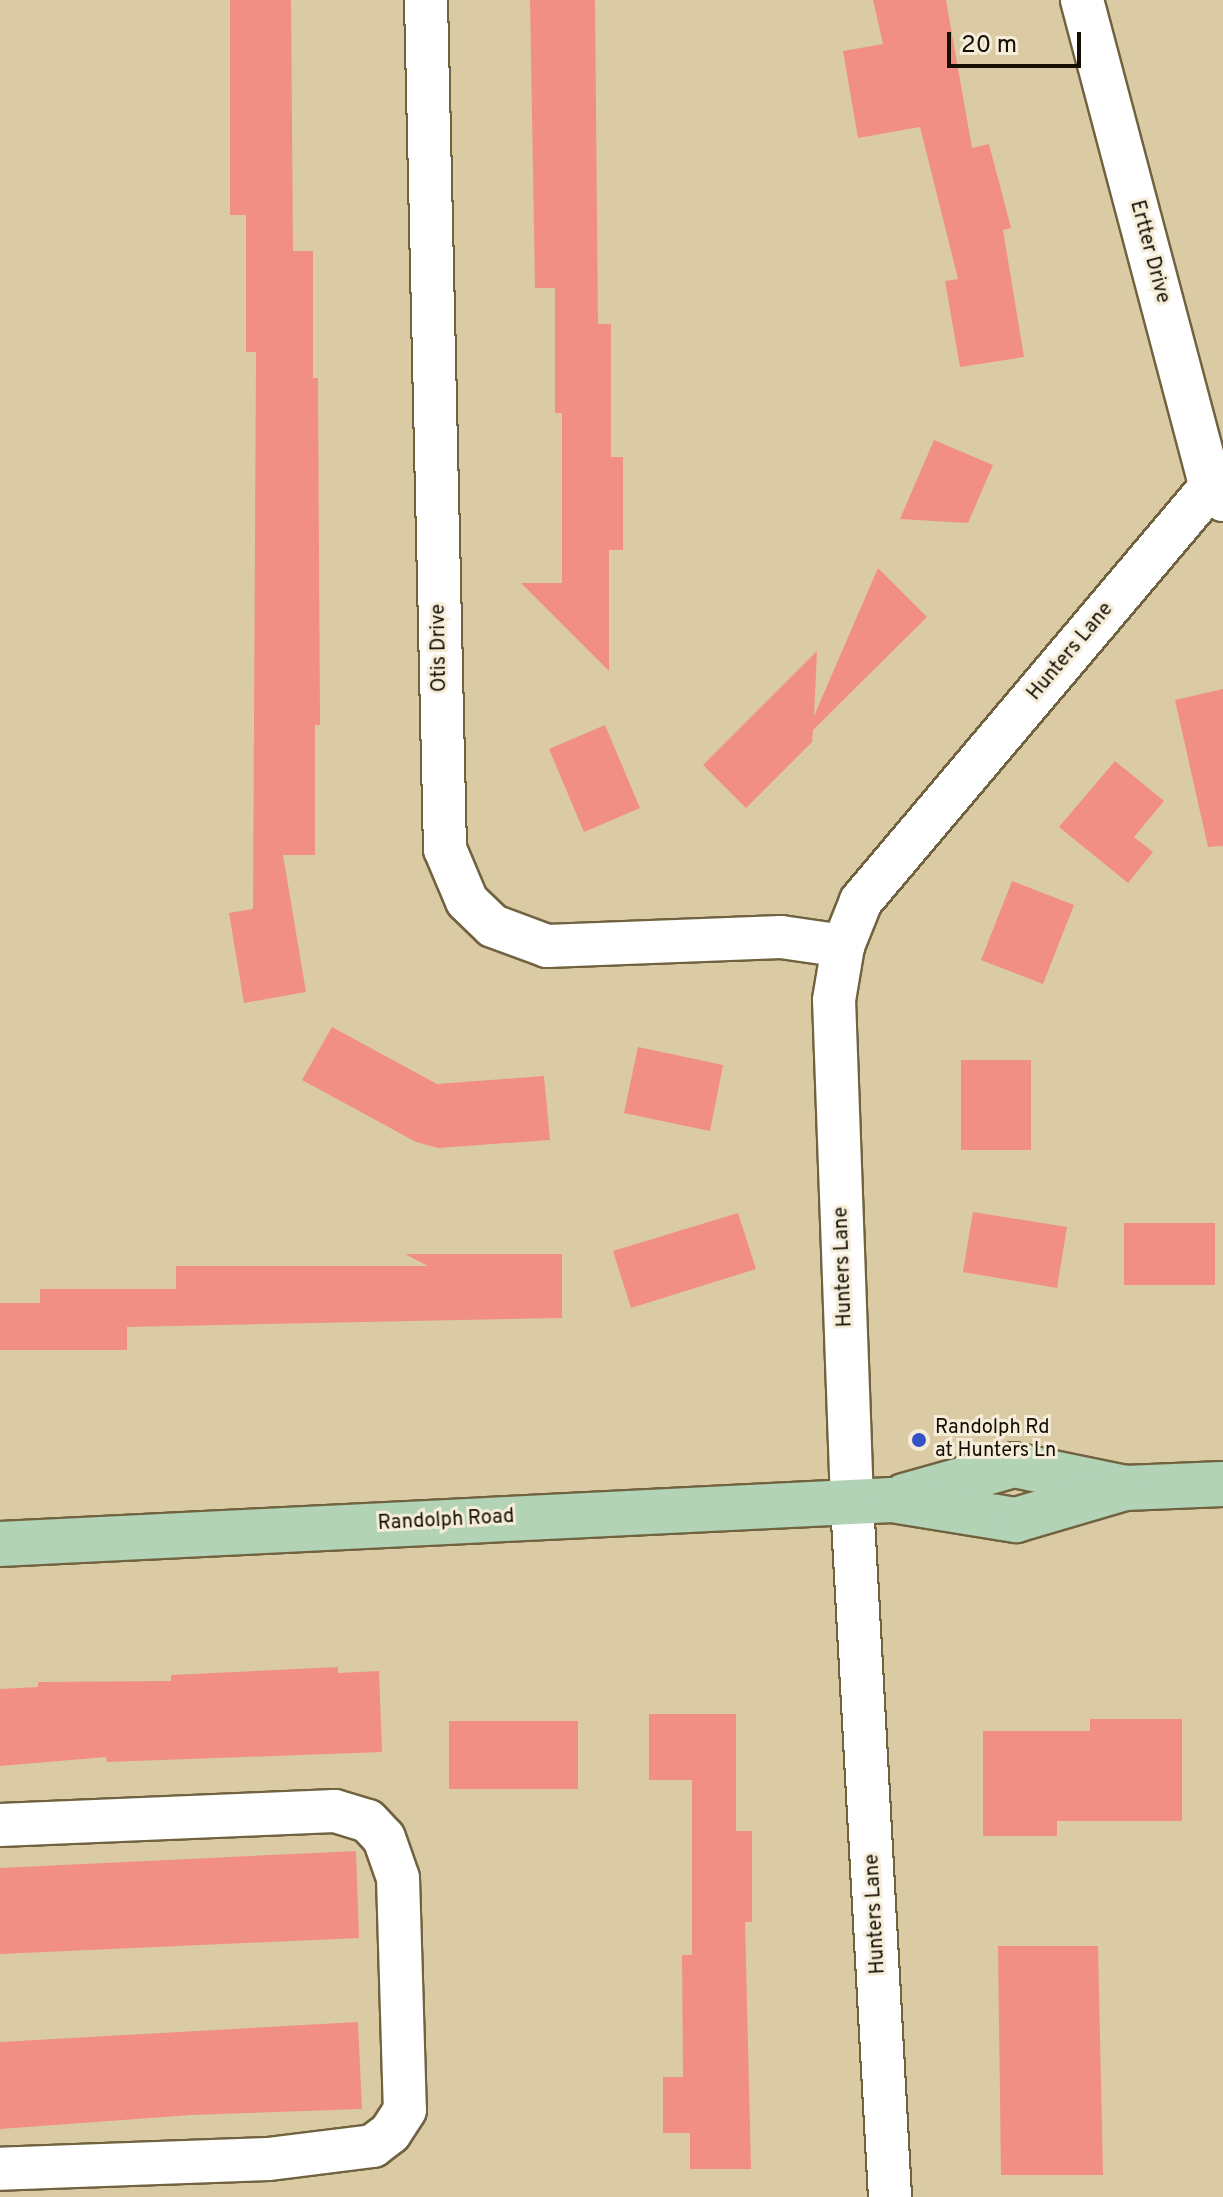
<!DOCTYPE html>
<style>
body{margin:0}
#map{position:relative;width:1223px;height:2197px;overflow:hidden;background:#dbcba5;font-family:Overpass,sans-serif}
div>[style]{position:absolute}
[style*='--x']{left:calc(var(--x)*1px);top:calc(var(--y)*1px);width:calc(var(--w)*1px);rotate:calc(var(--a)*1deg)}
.building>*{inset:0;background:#f18f84}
.roads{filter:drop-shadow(2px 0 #716340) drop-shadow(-2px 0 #716340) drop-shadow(0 2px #716340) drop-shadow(0 -2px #716340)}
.street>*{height:42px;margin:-21px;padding:0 21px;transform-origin:21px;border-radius:21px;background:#fff}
.primary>*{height:44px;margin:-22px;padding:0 22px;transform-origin:22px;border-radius:22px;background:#b2d3b6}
.dots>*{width:22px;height:22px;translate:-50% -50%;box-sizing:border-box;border:4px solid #f5edd9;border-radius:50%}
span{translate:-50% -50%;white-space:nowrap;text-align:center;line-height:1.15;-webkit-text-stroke:6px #f5edd9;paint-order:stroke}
.street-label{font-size:20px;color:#140e03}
.poi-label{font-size:20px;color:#140e03}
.left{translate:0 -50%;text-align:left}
.scale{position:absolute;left:947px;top:32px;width:134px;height:36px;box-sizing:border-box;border:4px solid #140e03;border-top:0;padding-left:10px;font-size:24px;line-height:28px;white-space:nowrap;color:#140e03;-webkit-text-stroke:6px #f5edd9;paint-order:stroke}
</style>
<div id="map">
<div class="building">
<i style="clip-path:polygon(230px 0,291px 0,293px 251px,313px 251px,313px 378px,318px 378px,320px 725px,315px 725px,315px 855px,283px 855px,306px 992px,244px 1003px,229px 913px,253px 909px,256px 352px,246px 352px,246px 215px,230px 215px)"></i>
<i style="clip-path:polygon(530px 0,595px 0,598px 324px,611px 324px,611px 457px,623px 457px,623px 550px,609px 550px,609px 671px,521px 583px,562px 583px,562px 413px,555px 413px,555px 288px,535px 288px)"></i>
<i style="clip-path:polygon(873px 0,946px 0,972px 148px,989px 144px,1011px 228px,1003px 230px,1024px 357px,960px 367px,945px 281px,958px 279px,920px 127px,858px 138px,843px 51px,883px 44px)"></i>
<i style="clip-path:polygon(934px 440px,993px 465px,968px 523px,900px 519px)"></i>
<i style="clip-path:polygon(878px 568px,927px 617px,813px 730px,812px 742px,746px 808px,703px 765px,817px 651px,814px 716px)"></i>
<i style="clip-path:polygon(1223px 689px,1223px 846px,1208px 847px,1175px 700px)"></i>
<i style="clip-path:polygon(605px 725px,640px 808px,584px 832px,549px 749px)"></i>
<i style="clip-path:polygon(1115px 761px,1164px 801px,1134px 837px,1153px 852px,1128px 883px,1059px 827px)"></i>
<i style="clip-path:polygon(1012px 881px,1074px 905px,1043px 984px,981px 960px)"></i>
<i style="clip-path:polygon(332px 1027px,437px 1084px,544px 1076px,550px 1140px,438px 1148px,416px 1142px,302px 1080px)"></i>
<i style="clip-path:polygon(638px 1047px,723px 1065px,710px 1131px,624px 1113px)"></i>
<i style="clip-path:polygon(961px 1060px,1031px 1060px,1031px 1150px,961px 1150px)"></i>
<i style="clip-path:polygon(973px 1212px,1067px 1227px,1057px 1288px,963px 1272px)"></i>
<i style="clip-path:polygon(738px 1213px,756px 1269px,631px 1308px,613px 1251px)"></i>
<i style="clip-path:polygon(1124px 1223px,1215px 1223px,1215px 1285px,1124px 1285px)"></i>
<i style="clip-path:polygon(405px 1254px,562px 1254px,562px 1318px,127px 1327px,127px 1350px,0 1350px,0 1303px,40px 1303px,40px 1289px,176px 1289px,176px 1266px,428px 1266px)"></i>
<i style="clip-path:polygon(338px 1667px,338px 1673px,379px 1671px,382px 1752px,107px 1762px,106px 1757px,0 1766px,0 1689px,38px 1687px,38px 1682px,171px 1681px,171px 1675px)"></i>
<i style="clip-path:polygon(649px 1714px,736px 1714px,736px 1831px,752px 1831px,752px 1922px,745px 1922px,751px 2169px,690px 2169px,690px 2133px,663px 2133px,663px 2077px,683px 2077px,682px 1955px,692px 1955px,692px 1780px,649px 1780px)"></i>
<i style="clip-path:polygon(1090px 1719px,1182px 1719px,1182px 1821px,1057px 1821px,1057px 1836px,983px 1836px,983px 1731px,1090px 1731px)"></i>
<i style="clip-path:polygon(449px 1721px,578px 1721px,578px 1789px,449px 1789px)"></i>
<i style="clip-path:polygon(356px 1851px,359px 1938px,0 1954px,0 1868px)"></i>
<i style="clip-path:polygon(998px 1946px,1098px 1946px,1103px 2175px,1001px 2175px)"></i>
<i style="clip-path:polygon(358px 2022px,362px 2109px,191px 2115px,0 2129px,0 2042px)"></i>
</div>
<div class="roads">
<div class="street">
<i style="--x:426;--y:0;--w:849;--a:88.72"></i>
<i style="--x:445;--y:849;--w:56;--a:67.1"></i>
<i style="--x:467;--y:901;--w:36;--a:44"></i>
<i style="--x:493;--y:926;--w:58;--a:20.3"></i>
<i style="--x:547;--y:946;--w:234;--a:-2.2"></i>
<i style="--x:781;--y:937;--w:63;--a:8.3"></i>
<i style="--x:1082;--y:0;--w:505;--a:75.19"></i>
<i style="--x:1211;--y:488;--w:17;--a:45"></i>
<i style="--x:0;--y:1825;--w:335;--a:-2.4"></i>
<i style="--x:335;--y:1811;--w:34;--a:17"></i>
<i style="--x:368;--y:1821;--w:23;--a:47"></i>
<i style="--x:384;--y:1838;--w:42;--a:70.7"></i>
<i style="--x:398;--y:1878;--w:232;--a:88.3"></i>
<i style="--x:405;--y:2110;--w:27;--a:123"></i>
<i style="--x:390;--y:2133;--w:21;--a:143"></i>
<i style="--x:373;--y:2146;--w:106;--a:172.9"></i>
<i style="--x:268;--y:2159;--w:268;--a:177.9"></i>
<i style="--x:890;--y:2197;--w:696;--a:-93.13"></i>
<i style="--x:852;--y:1502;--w:502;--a:-92.05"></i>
<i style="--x:834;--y:1000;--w:55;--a:-80.5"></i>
<i style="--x:843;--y:946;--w:48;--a:-68.2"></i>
<i style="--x:861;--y:901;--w:561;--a:-49.84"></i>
</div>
<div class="primary">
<i style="--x:904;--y:1496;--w:114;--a:-15.7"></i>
<i style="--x:1014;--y:1465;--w:113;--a:11.7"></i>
<i style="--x:1125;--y:1488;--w:98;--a:-2.3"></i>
<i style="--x:0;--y:1544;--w:893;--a:-2.82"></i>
<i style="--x:892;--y:1500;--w:126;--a:9.2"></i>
<i style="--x:1016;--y:1520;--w:114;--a:-16.4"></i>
</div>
</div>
<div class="dots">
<i style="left:919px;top:1440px;background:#3453c4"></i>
</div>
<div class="street-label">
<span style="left:1149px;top:252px;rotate:75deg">Ertter Drive</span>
<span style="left:440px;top:648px;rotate:-91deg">Otis Drive</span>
<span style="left:1071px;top:652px;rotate:-50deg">Hunters Lane</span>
<span style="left:844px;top:1267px;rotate:-92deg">Hunters Lane</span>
<span style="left:446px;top:1521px;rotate:-3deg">Randolph Road</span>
<span style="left:876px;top:1914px;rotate:-93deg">Hunters Lane</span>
</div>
<div class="poi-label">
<span class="left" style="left:935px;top:1440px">Randolph Rd<br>at Hunters Ln</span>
</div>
<div class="scale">20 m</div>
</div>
